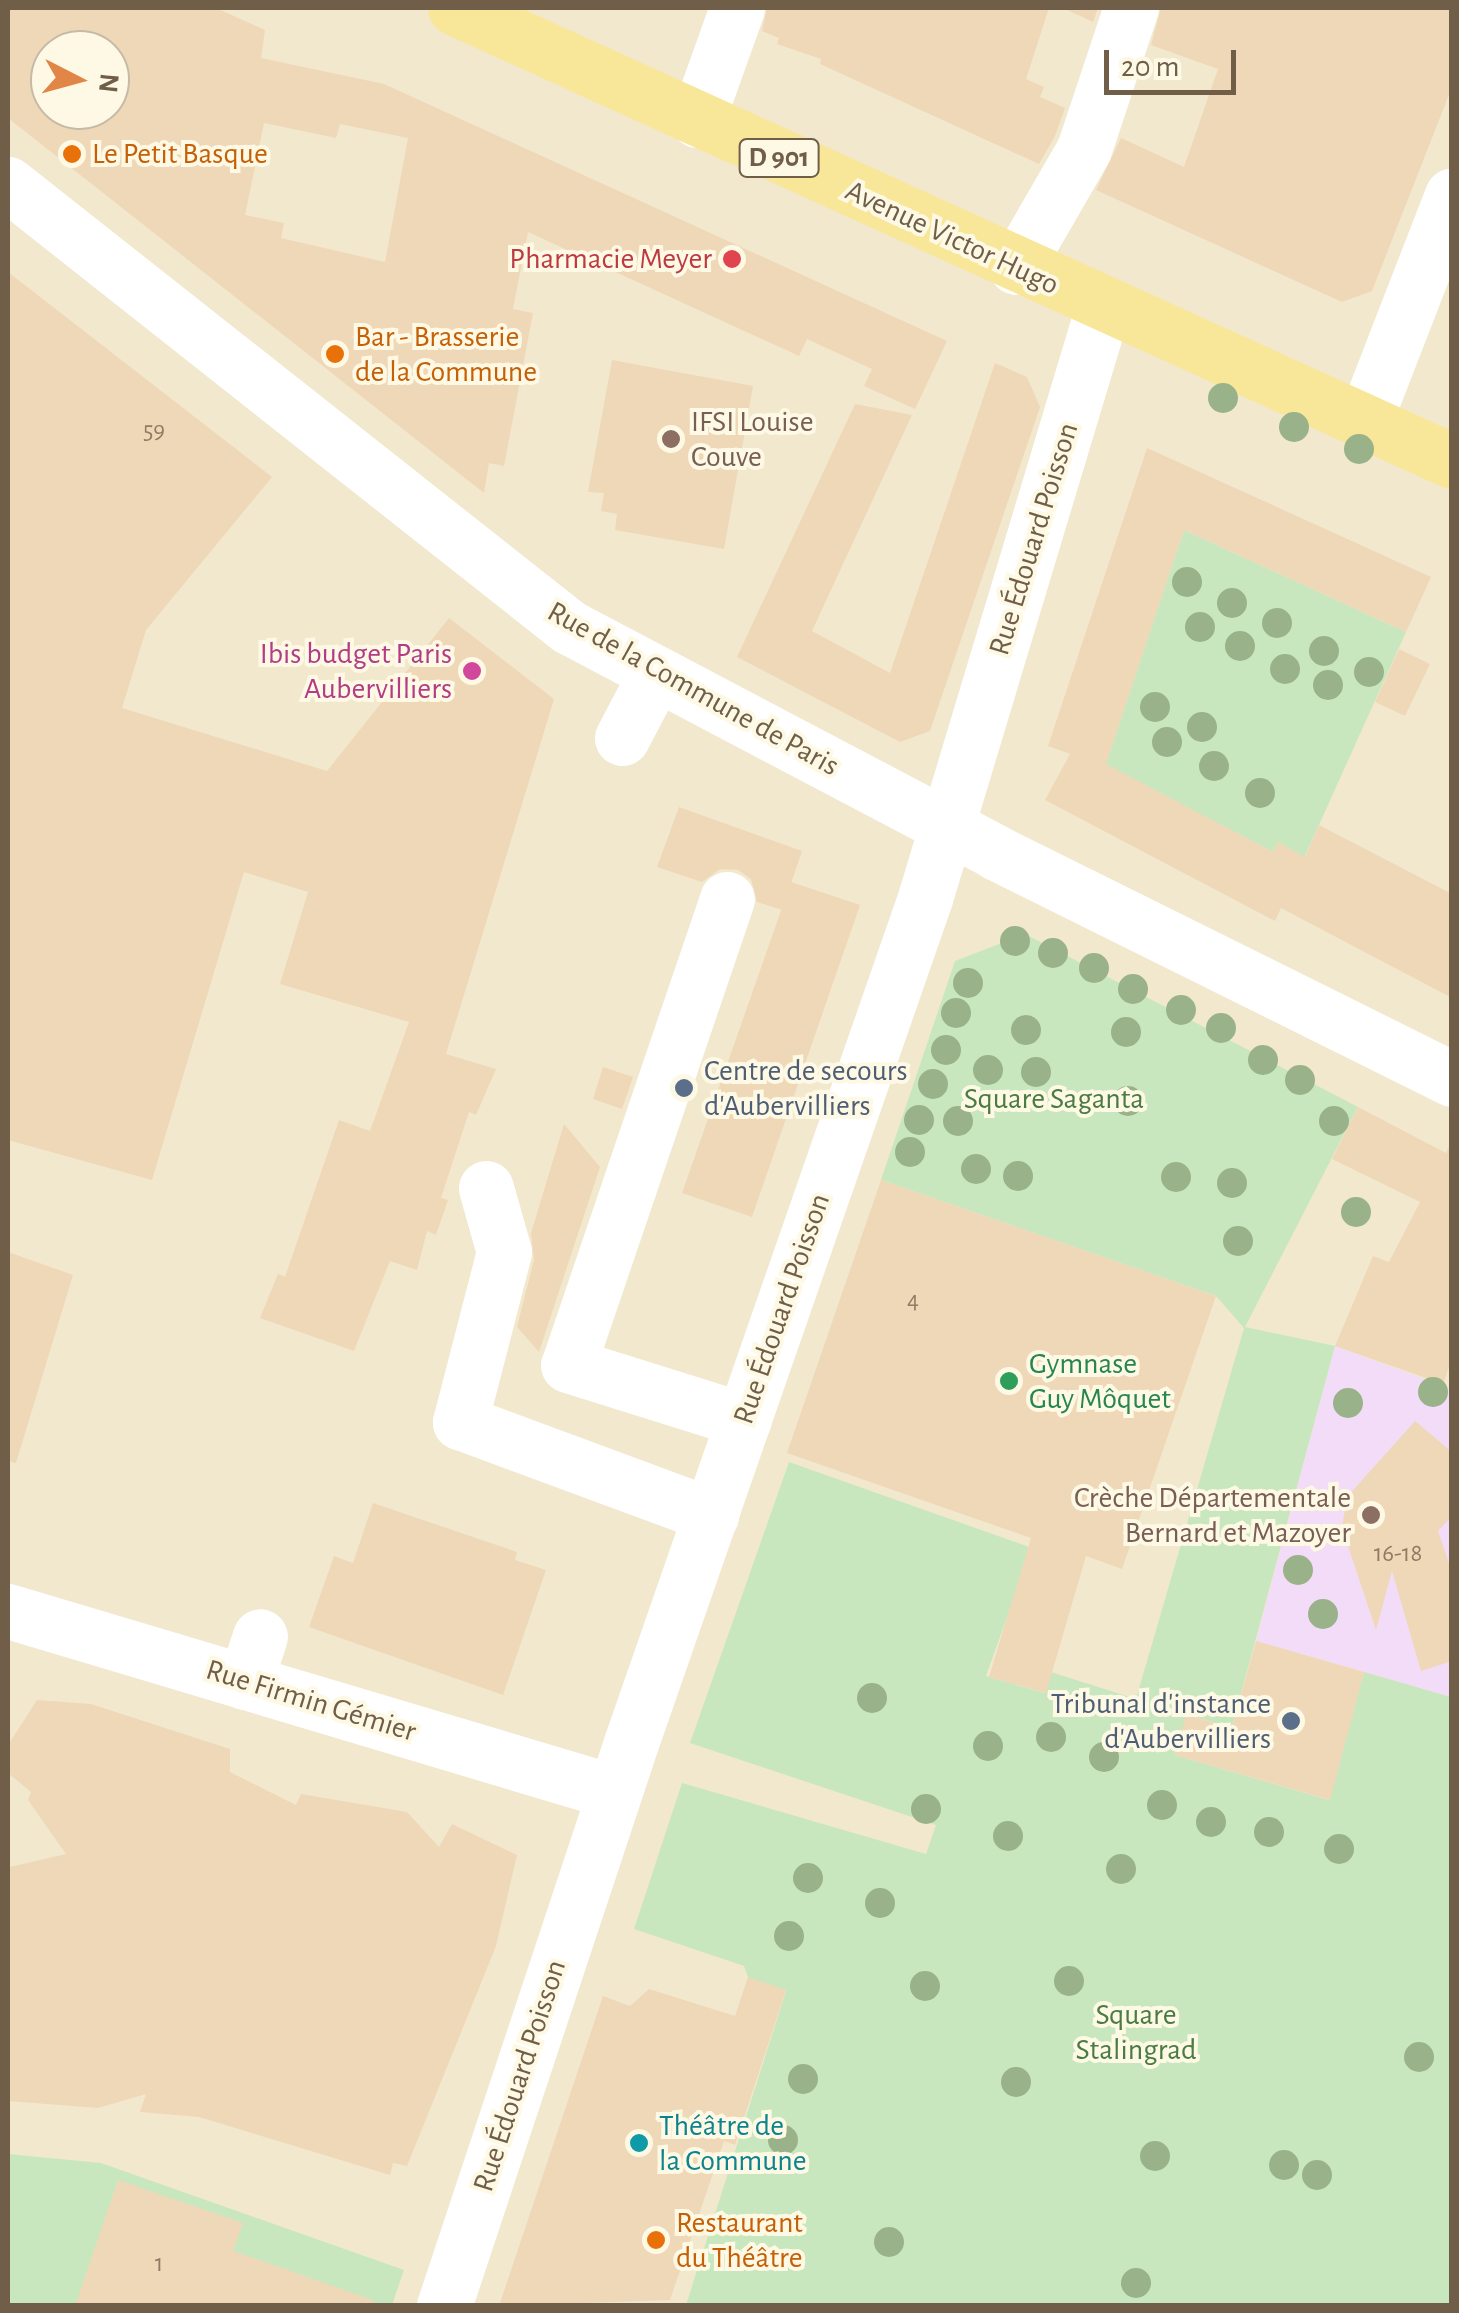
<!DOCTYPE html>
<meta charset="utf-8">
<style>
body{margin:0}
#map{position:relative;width:1459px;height:2313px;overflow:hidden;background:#fbf5df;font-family:"Alegreya Sans",sans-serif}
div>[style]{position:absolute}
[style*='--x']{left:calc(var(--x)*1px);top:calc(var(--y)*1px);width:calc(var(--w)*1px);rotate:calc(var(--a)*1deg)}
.residential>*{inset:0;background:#f2e8ce}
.education>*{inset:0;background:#f2dcf7}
.green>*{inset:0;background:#c8e7bf}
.building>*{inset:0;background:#efd8b8}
.minor>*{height:55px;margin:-27.5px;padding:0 27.5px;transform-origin:27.5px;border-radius:27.5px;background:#fff}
.major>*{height:55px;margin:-27.5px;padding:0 27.5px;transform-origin:27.5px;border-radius:27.5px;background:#f8e699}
.trees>*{width:30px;height:30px;margin:-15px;border-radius:50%;background:#9ab289}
.dots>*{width:28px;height:28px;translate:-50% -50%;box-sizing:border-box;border:5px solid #fef9e4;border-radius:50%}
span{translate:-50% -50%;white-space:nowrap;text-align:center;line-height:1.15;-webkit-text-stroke:8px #fef9e4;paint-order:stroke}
.number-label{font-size:25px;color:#907c64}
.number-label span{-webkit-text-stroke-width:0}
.shield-label span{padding:2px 8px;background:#fef9e4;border:2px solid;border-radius:8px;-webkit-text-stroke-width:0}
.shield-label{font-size:28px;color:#705e48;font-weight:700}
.food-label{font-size:30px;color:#c56008}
.left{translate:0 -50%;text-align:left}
.street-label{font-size:30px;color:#705e48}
.health-label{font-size:30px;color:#be3a42}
.right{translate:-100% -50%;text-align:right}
.education-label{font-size:30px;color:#785e54}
.hotel-label{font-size:30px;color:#b23c85}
.service-label{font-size:30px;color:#4e5e75}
.park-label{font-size:30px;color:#4a7b43}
.leisure-label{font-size:30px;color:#27864d}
.culture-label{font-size:30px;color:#0d838f}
.frame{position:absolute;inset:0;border:10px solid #705e48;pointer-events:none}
.north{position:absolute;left:30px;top:30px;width:100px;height:100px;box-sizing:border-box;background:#fef9e4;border:2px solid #c5bba6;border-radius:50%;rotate:96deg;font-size:28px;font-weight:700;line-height:40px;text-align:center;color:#705e48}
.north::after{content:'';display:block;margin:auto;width:35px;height:45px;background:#e28647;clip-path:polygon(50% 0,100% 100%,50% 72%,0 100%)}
.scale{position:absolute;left:1104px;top:50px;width:132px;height:45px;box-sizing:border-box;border:5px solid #705e48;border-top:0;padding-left:12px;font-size:30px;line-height:35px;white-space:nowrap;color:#705e48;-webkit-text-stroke:8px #fef9e4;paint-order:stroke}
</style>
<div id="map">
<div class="residential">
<i style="clip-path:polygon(evenodd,8px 8px,1451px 8px,1451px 2305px,8px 2306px,8px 8px,50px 50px,110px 50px,110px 110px,50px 110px,50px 50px)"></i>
</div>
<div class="education">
<i style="clip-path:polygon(1335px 1346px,1451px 1389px,1451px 1697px,1256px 1641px)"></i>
</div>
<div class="green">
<i style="clip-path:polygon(1184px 530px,1406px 632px,1300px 867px,1279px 842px,1273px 852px,1105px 766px)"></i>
<i style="clip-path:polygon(1025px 934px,1358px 1107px,1245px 1327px,1335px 1346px,1232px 1727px,1187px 1715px,1175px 1755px,1329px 1800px,1364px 1672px,1451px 1697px,1451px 2305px,686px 2305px,786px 1991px,748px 1977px,744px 1966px,634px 1929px,682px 1783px,926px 1854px,936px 1825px,690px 1743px,789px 1462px,1032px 1548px,986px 1676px,1045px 1693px,1051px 1672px,1136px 1699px,1244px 1328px,1216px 1296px,881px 1180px,955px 961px)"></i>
<i style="clip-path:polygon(8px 2154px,101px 2163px,404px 2270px,392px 2305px,8px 2306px)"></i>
</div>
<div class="building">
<i style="clip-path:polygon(evenodd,8px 8px,216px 8px,265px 30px,261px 58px,384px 84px,947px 341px,915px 409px,864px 386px,872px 369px,807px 339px,799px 356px,528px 232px,513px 309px,533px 313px,504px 466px,489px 463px,484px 493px,8px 118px,8px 8px,50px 50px,110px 50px,110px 110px,50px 110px,50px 50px,8px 8px,264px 123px,336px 138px,340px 124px,408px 138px,385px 262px,281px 238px,284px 223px,245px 215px,264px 123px)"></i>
<i style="clip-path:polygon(767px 8px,1049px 8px,1026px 79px,1044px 87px,1040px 97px,1065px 108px,1055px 136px,1039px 164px,820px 64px,821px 59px,777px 44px,779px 38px,762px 31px)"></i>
<i style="clip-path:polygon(1063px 8px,1098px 8px,1093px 22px)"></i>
<i style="clip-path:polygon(1161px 8px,1452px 8px,1452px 87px,1372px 291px,1342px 302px,1096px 190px,1121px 138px,1184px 167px,1218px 69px,1151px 45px)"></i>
<i style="clip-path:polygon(8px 272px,272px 477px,146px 630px,122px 708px,327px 771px,449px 618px,554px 699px,446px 1054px,496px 1069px,476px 1115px,469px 1112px,441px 1198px,448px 1200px,436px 1235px,427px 1231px,417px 1270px,390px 1261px,354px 1351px,260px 1318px,278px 1274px,285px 1277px,339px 1120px,370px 1131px,409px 1022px,280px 984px,308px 892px,244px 872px,152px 1180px,8px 1140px)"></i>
<i style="clip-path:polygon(612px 360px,753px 386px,724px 549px,615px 530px,617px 514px,601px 511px,604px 493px,588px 492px)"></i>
<i style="clip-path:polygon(995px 363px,1027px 377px,1040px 407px,930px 731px,900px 742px,737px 657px,855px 404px,912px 415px,812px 631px,890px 673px)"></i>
<i style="clip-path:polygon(1147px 448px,1431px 577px,1406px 632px,1184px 530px,1106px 764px,1273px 852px,1278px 842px,1305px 857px,1319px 825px,1452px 894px,1452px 998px,1281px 908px,1275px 921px,1045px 800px,1070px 754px,1048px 746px)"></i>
<i style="clip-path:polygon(1399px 649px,1430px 664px,1405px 716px,1375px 702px)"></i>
<i style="clip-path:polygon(679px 807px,802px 851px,782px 910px,757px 902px,751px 879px,738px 870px,720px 869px,702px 882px,657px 867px)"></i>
<i style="clip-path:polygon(791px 882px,860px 905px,752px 1217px,682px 1193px)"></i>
<i style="clip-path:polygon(603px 1067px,633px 1077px,622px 1109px,593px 1099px)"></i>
<i style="clip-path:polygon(1358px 1107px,1446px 1153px,1452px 1142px,1452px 1359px,1443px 1384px,1335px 1346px,1373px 1256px,1389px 1262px,1420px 1202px,1332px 1159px)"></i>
<i style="clip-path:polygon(564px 1124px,600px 1167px,539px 1352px,517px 1327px,534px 1260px,531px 1233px)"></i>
<i style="clip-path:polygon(881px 1180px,1216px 1296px,1122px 1569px,1086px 1556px,1046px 1693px,989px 1677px,1031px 1538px,787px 1453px)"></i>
<i style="clip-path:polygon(8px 1252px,73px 1275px,16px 1463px,8px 1461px)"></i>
<i style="clip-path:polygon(1415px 1421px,1452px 1452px,1452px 1516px,1438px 1531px,1452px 1572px,1452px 1661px,1421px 1671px,1392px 1571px,1376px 1630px,1342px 1528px,1347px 1497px)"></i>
<i style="clip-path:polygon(373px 1503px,517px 1552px,515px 1560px,546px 1570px,503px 1695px,309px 1627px,334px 1556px,353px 1563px)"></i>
<i style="clip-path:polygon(1256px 1641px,1364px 1672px,1330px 1800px,1175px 1755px,1186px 1715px,1232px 1727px)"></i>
<i style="clip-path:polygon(37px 1700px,91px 1704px,230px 1749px,230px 1772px,296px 1805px,301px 1794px,407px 1812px,439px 1847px,452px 1824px,517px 1855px,496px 1946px,407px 2166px,393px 2163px,390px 2175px,199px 2117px,140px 2112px,146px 2094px,98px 2108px,8px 2101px,10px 1867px,66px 1854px,28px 1800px,31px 1792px,8px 1773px,8px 1745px)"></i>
<i style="clip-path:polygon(748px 1977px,786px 1990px,735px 2145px,724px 2141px,670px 2300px,499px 2306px,603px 1996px,630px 2006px,649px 1989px,735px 2016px)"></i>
<i style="clip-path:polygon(118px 2180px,243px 2223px,233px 2251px,373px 2300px,372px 2306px,75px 2306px)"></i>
</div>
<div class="minor">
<i style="--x:697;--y:120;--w:119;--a:-70.3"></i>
<i style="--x:8;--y:184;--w:715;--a:38.3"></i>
<i style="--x:569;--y:627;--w:482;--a:27.8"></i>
<i style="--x:995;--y:852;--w:510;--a:26.41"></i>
<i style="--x:1016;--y:267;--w:136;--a:-60"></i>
<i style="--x:1084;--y:149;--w:149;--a:-71.6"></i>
<i style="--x:1364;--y:422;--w:243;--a:-68.8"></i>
<i style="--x:622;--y:738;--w:73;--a:-62.4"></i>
<i style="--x:727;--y:899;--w:492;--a:108.8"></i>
<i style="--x:568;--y:1365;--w:184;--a:17.4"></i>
<i style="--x:486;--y:1188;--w:66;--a:74.3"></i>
<i style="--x:504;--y:1252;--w:176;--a:104.5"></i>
<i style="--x:460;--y:1422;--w:268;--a:20.3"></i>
<i style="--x:8;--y:1611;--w:632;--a:16.63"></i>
<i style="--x:245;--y:1682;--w:48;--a:-71.9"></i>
<i style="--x:444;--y:2306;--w:596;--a:-71.63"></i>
<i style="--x:632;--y:1740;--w:892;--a:-70.81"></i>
<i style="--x:925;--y:898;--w:617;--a:-73.24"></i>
</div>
<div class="major">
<i style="--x:455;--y:8;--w:1095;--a:24.44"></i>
</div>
<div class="trees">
<i style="left:1223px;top:398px"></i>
<i style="left:1294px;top:427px"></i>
<i style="left:1359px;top:449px"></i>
<i style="left:1187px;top:582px"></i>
<i style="left:1232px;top:603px"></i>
<i style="left:1277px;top:623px"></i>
<i style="left:1200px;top:627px"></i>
<i style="left:1240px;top:646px"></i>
<i style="left:1324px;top:651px"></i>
<i style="left:1285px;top:669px"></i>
<i style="left:1369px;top:672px"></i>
<i style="left:1328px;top:685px"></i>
<i style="left:1155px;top:707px"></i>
<i style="left:1202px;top:727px"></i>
<i style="left:1167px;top:742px"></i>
<i style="left:1214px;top:766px"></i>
<i style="left:1260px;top:793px"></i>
<i style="left:1015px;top:941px"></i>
<i style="left:1053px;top:953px"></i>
<i style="left:1094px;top:968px"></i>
<i style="left:968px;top:983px"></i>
<i style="left:1133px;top:989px"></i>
<i style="left:1181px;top:1010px"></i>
<i style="left:956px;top:1013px"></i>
<i style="left:1221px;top:1028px"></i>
<i style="left:1026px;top:1030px"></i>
<i style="left:1126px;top:1032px"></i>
<i style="left:946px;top:1050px"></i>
<i style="left:1263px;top:1060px"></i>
<i style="left:988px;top:1070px"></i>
<i style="left:1036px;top:1072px"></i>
<i style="left:1300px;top:1080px"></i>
<i style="left:933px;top:1084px"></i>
<i style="left:1128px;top:1101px"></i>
<i style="left:919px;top:1120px"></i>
<i style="left:958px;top:1121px"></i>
<i style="left:1334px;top:1121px"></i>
<i style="left:910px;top:1152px"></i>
<i style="left:976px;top:1169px"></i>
<i style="left:1018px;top:1176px"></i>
<i style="left:1176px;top:1177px"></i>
<i style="left:1232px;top:1183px"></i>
<i style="left:1356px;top:1212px"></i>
<i style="left:1238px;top:1241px"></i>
<i style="left:1433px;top:1392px"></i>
<i style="left:1348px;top:1403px"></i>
<i style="left:1298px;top:1570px"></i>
<i style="left:1323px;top:1614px"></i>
<i style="left:872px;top:1698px"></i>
<i style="left:1051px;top:1737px"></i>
<i style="left:988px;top:1746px"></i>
<i style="left:1104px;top:1757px"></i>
<i style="left:1162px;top:1805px"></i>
<i style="left:926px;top:1809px"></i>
<i style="left:1211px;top:1822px"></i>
<i style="left:1269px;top:1832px"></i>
<i style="left:1008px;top:1836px"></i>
<i style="left:1339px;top:1849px"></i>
<i style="left:1121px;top:1869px"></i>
<i style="left:808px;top:1878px"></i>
<i style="left:880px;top:1903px"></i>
<i style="left:789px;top:1936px"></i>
<i style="left:1069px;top:1981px"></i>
<i style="left:925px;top:1986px"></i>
<i style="left:1419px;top:2057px"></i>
<i style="left:803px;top:2079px"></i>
<i style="left:1016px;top:2082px"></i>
<i style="left:783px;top:2140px"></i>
<i style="left:1155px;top:2156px"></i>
<i style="left:1284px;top:2165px"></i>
<i style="left:1317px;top:2175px"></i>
<i style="left:889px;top:2242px"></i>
<i style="left:1136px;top:2283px"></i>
</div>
<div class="dots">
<i style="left:72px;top:154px;background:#e8710a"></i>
<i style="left:732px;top:259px;background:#e0444e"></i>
<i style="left:335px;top:354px;background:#e8710a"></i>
<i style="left:671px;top:439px;background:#8d6e63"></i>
<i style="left:472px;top:671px;background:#d1479c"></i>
<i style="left:684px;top:1088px;background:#5c6f8a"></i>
<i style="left:1009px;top:1381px;background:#2e9e5b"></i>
<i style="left:1371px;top:1515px;background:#8d6e63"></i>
<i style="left:1291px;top:1721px;background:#5c6f8a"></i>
<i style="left:639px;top:2143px;background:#0f9aa8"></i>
<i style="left:656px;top:2240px;background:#e8710a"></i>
</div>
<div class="number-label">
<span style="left:154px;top:431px">59</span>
<span style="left:913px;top:1301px">4</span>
<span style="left:1398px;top:1554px">16-18</span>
<span style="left:159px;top:2264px">1</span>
</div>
<div class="shield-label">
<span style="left:779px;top:158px">D 901</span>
</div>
<div class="food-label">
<span class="left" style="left:92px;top:154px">Le Petit Basque</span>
<span class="left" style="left:355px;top:354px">Bar - Brasserie<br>de la Commune</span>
<span class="left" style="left:676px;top:2240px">Restaurant<br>du Théâtre</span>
</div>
<div class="street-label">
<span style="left:952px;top:238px;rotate:25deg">Avenue Victor Hugo</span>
<span style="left:1034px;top:539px;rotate:-73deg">Rue Édouard Poisson</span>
<span style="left:693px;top:689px;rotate:29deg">Rue de la Commune de Paris</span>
<span style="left:782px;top:1309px;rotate:-71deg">Rue Édouard Poisson</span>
<span style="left:311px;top:1701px;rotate:17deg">Rue Firmin Gémier</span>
<span style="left:520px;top:2076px;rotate:-72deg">Rue Édouard Poisson</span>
</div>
<div class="health-label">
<span class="right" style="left:712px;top:259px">Pharmacie Meyer</span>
</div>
<div class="education-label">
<span class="left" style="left:691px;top:439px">IFSI Louise<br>Couve</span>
<span class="right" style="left:1351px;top:1515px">Crèche Départementale<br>Bernard et Mazoyer</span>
</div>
<div class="hotel-label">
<span class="right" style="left:452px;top:671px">Ibis budget Paris<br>Aubervilliers</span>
</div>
<div class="service-label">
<span class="left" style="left:704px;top:1088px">Centre de secours<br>d'Aubervilliers</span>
<span class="right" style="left:1271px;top:1721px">Tribunal d'instance<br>d'Aubervilliers</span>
</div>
<div class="park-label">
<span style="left:1054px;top:1099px">Square Saganta</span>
<span style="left:1136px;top:2032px">Square<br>Stalingrad</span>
</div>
<div class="leisure-label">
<span class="left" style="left:1029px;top:1381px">Gymnase<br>Guy Môquet</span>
</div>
<div class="culture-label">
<span class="left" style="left:659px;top:2143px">Théâtre de<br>la Commune</span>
</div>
<div class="frame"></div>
<div class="north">N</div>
<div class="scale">20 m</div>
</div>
